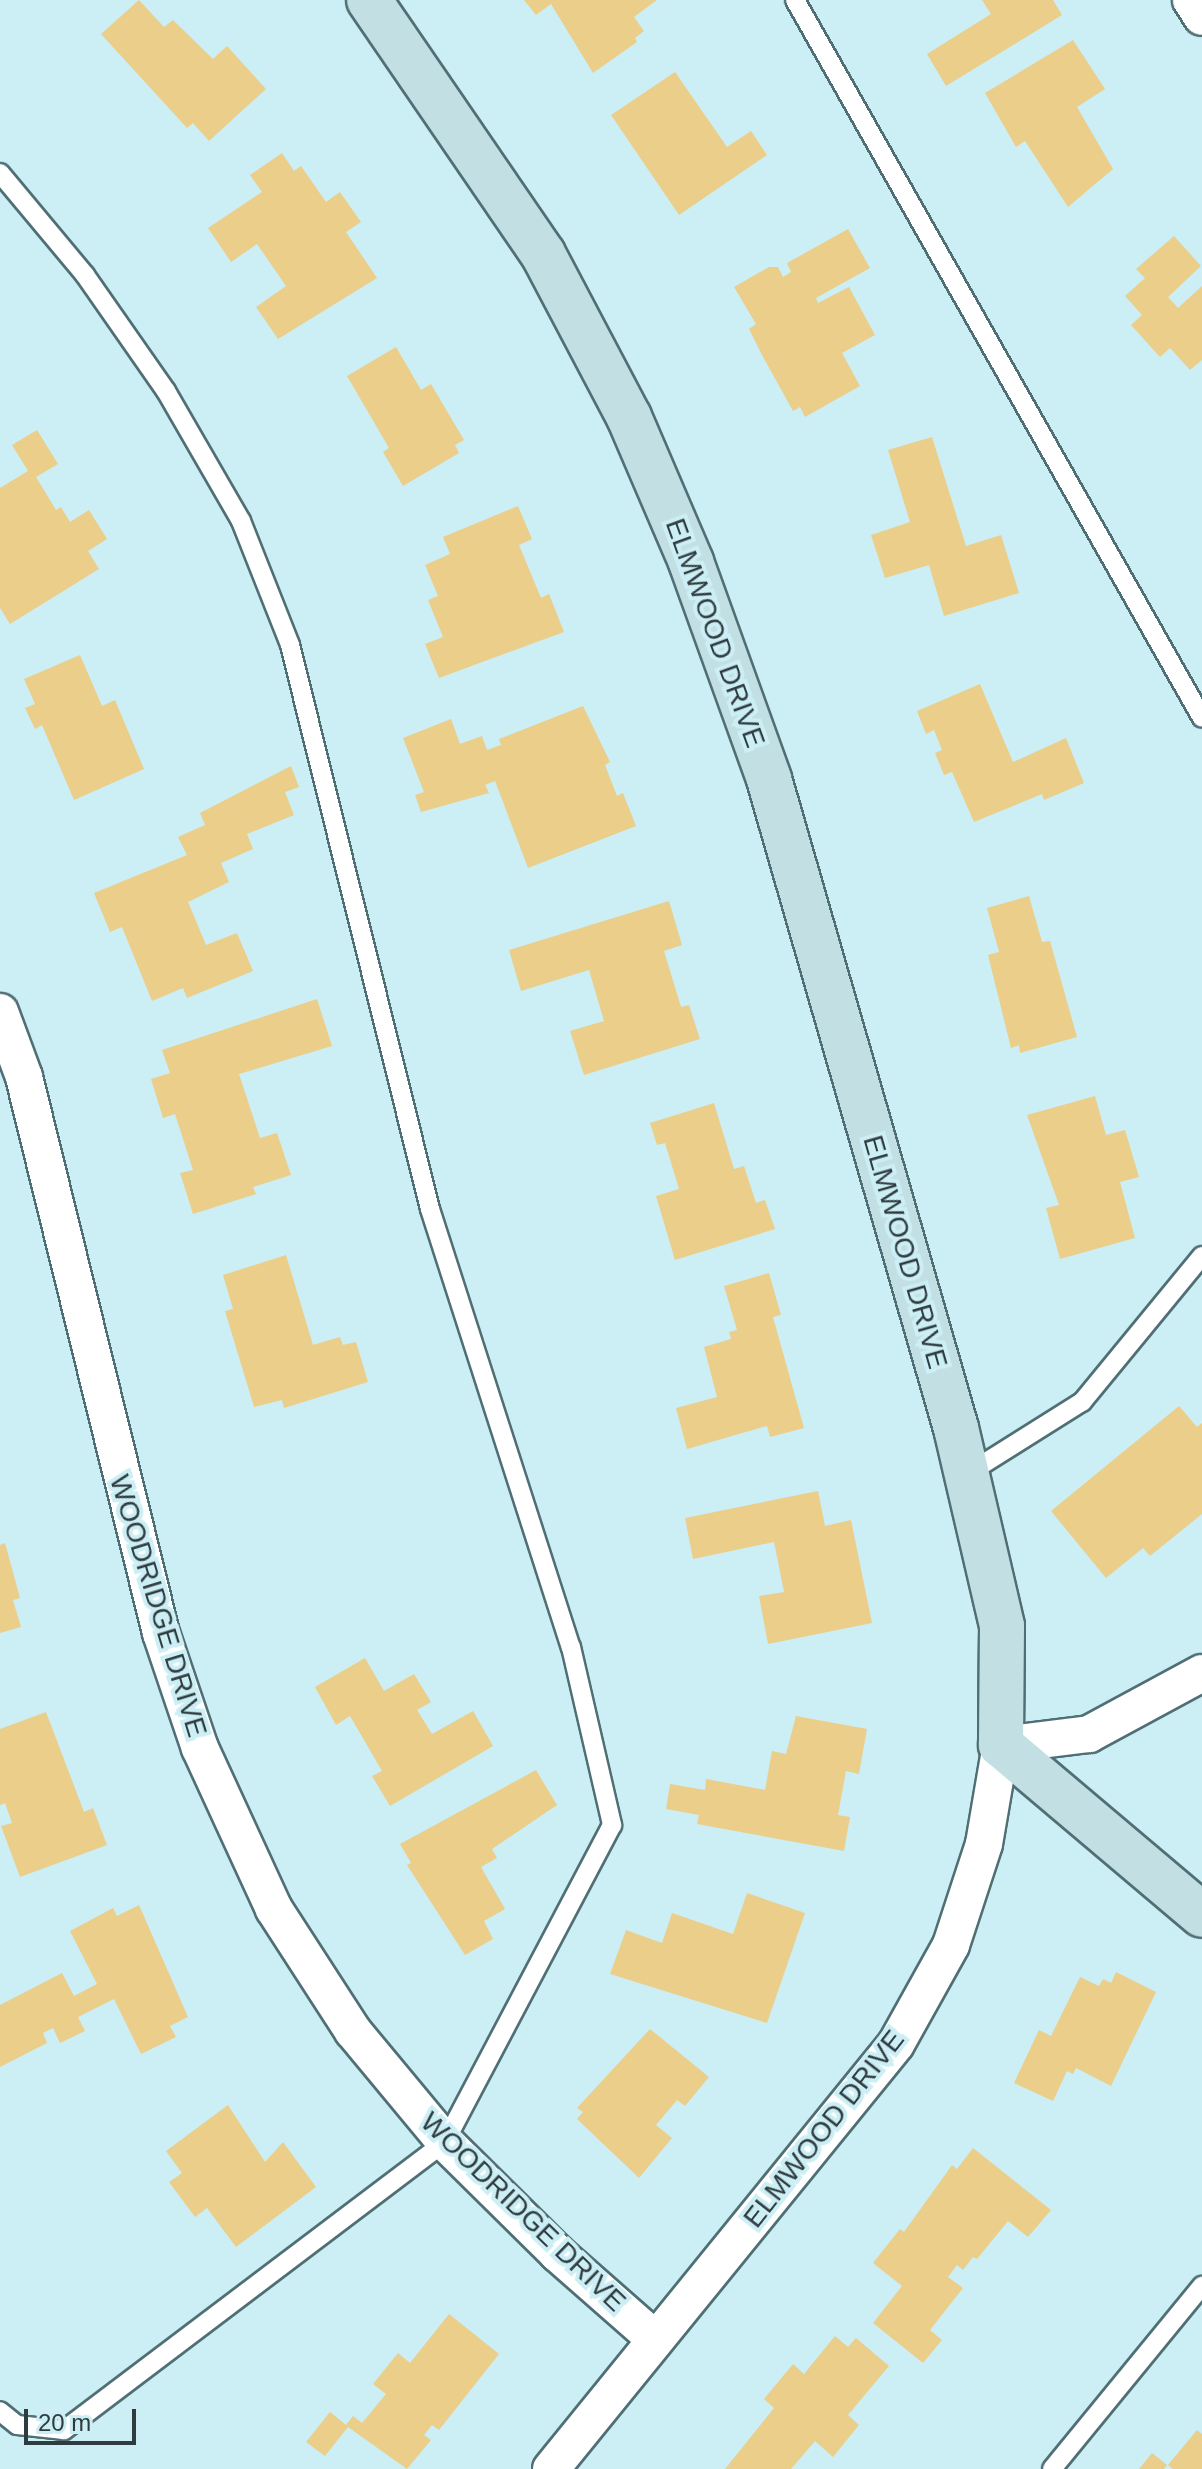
<!DOCTYPE html>
<style>
body{margin:0}
#map{position:relative;width:1202px;height:2469px;overflow:hidden;background:#cceef5;font-family:Helvetica,sans-serif}
div>[style]{position:absolute}
[style*='--x']{left:calc(var(--x)*1px);top:calc(var(--y)*1px);width:calc(var(--w)*1px);rotate:calc(var(--a)*1deg)}
.building>*{inset:0;background:#ebce8a}
.roads{filter:drop-shadow(2px 0 #506f75) drop-shadow(-2px 0 #506f75) drop-shadow(0 2px #506f75) drop-shadow(0 -2px #506f75)}
.lane>*{height:18px;margin:-9px;padding:0 9px;transform-origin:9px;border-radius:9px;background:#fff}
.street>*{height:36px;margin:-18px;padding:0 18px;transform-origin:18px;border-radius:18px;background:#fff}
.secondary>*{height:44px;margin:-22px;padding:0 22px;transform-origin:22px;border-radius:22px;background:#c2dfe4}
span{translate:-50% -50%;white-space:nowrap;text-align:center;line-height:1.15;-webkit-text-stroke:8px #cceef5;paint-order:stroke}
.street-label{font-size:28px;color:#2f3c3f}
.scale{position:absolute;left:24px;top:2409px;width:112px;height:36px;box-sizing:border-box;border:4px solid #2f3c3f;border-top:0;padding-left:10px;font-size:24px;line-height:28px;white-space:nowrap;color:#2f3c3f;-webkit-text-stroke:6px #cceef5;paint-order:stroke}
</style>
<div id="map">
<div class="building">
<i style="clip-path:polygon(139px 0,164px 27px,173px 20px,213px 59px,227px 46px,266px 89px,209px 141px,193px 123px,187px 128px,101px 34px)"></i>
<i style="clip-path:polygon(524px 0,657px 0,634px 17px,644px 31px,635px 38px,637px 42px,593px 73px,551px 4px,536px 15px)"></i>
<i style="clip-path:polygon(982px 0,1053px 0,1062px 15px,946px 86px,927px 54px,991px 14px)"></i>
<i style="clip-path:polygon(1073px 40px,1105px 89px,1077px 107px,1113px 169px,1068px 207px,1025px 141px,1016px 147px,985px 93px)"></i>
<i style="clip-path:polygon(675px 72px,727px 147px,751px 131px,767px 155px,679px 215px,611px 115px)"></i>
<i style="clip-path:polygon(282px 153px,294px 171px,301px 166px,326px 202px,340px 192px,361px 222px,346px 232px,377px 278px,278px 339px,256px 307px,286px 286px,257px 244px,231px 262px,208px 228px,262px 192px,250px 175px)"></i>
<i style="clip-path:polygon(848px 229px,870px 268px,816px 298px,818px 303px,849px 287px,875px 335px,842px 353px,860px 386px,805px 417px,800px 407px,793px 411px,762px 355px,749px 329px,756px 324px,734px 287px,769px 267px,778px 267px,783px 277px,791px 272px,787px 263px)"></i>
<i style="clip-path:polygon(1174px 236px,1201px 266px,1168px 297px,1178px 308px,1202px 286px,1202px 360px,1190px 370px,1170px 348px,1160px 357px,1131px 325px,1142px 315px,1125px 296px,1145px 278px,1136px 269px)"></i>
<i style="clip-path:polygon(396px 347px,421px 390px,431px 384px,464px 440px,455px 445px,459px 453px,403px 486px,383px 452px,389px 448px,347px 376px)"></i>
<i style="clip-path:polygon(37px 430px,58px 464px,36px 477px,56px 510px,61px 507px,70px 522px,89px 510px,107px 539px,88px 551px,99px 569px,10px 624px,0 608px,0 488px,28px 471px,12px 445px)"></i>
<i style="clip-path:polygon(932px 437px,966px 546px,1001px 535px,1019px 593px,944px 616px,929px 565px,885px 578px,871px 535px,910px 522px,888px 450px)"></i>
<i style="clip-path:polygon(518px 506px,532px 539px,519px 545px,541px 598px,549px 594px,564px 632px,439px 678px,425px 644px,443px 637px,428px 600px,438px 596px,425px 565px,450px 554px,443px 537px)"></i>
<i style="clip-path:polygon(80px 655px,102px 706px,115px 700px,144px 769px,74px 800px,42px 725px,35px 729px,25px 708px,35px 704px,24px 679px)"></i>
<i style="clip-path:polygon(980px 684px,1013px 762px,1066px 738px,1084px 783px,1044px 800px,1042px 794px,974px 822px,952px 772px,944px 775px,935px 753px,942px 750px,934px 730px,926px 734px,917px 711px)"></i>
<i style="clip-path:polygon(583px 706px,610px 762px,605px 765px,617px 796px,623px 793px,636px 826px,528px 868px,495px 781px,485px 785px,489px 793px,421px 812px,415px 795px,424px 792px,403px 738px,451px 719px,460px 744px,482px 736px,487px 750px,501px 745px,499px 739px)"></i>
<i style="clip-path:polygon(291px 766px,299px 787px,285px 792px,294px 815px,247px 834px,253px 849px,221px 863px,229px 882px,188px 902px,206px 945px,237px 933px,253px 971px,187px 998px,183px 988px,152px 1001px,122px 927px,110px 932px,94px 893px,187px 855px,178px 837px,205px 825px,200px 813px)"></i>
<i style="clip-path:polygon(1029px 896px,1042px 942px,1050px 941px,1077px 1037px,1020px 1053px,1019px 1045px,1011px 1048px,988px 955px,999px 952px,987px 908px)"></i>
<i style="clip-path:polygon(669px 901px,682px 945px,664px 951px,681px 1007px,689px 1005px,700px 1039px,584px 1075px,570px 1031px,604px 1021px,589px 970px,521px 991px,509px 950px)"></i>
<i style="clip-path:polygon(317px 999px,332px 1046px,239px 1074px,260px 1138px,277px 1133px,291px 1175px,253px 1187px,256px 1194px,193px 1214px,180px 1173px,193px 1170px,175px 1114px,163px 1118px,151px 1079px,170px 1073px,162px 1050px)"></i>
<i style="clip-path:polygon(1095px 1096px,1106px 1135px,1125px 1130px,1139px 1177px,1120px 1182px,1135px 1238px,1060px 1259px,1046px 1208px,1059px 1205px,1027px 1115px)"></i>
<i style="clip-path:polygon(714px 1103px,734px 1169px,744px 1166px,756px 1203px,765px 1200px,775px 1229px,675px 1260px,656px 1196px,679px 1189px,665px 1143px,657px 1145px,650px 1123px)"></i>
<i style="clip-path:polygon(286px 1255px,313px 1345px,340px 1337px,343px 1345px,356px 1342px,368px 1382px,284px 1408px,282px 1400px,254px 1407px,225px 1311px,233px 1309px,223px 1275px)"></i>
<i style="clip-path:polygon(769px 1273px,781px 1315px,773px 1317px,804px 1428px,770px 1437px,767px 1426px,687px 1449px,676px 1408px,717px 1397px,704px 1347px,731px 1339px,729px 1332px,737px 1330px,724px 1286px)"></i>
<i style="clip-path:polygon(1179px 1406px,1197px 1427px,1202px 1423px,1202px 1514px,1150px 1556px,1143px 1548px,1106px 1578px,1051px 1511px)"></i>
<i style="clip-path:polygon(818px 1491px,825px 1526px,851px 1520px,872px 1623px,768px 1644px,759px 1596px,784px 1592px,774px 1542px,693px 1559px,685px 1518px)"></i>
<i style="clip-path:polygon(5px 1543px,20px 1598px,13px 1600px,21px 1627px,0 1633px,0 1545px)"></i>
<i style="clip-path:polygon(365px 1658px,384px 1691px,414px 1674px,431px 1702px,417px 1710px,432px 1734px,473px 1711px,493px 1746px,390px 1806px,372px 1776px,382px 1771px,350px 1716px,336px 1725px,315px 1687px)"></i>
<i style="clip-path:polygon(46px 1712px,84px 1812px,93px 1808px,107px 1845px,20px 1877px,1px 1826px,12px 1823px,5px 1803px,0 1805px,0 1729px)"></i>
<i style="clip-path:polygon(796px 1716px,867px 1729px,859px 1774px,846px 1771px,838px 1815px,850px 1817px,844px 1851px,697px 1824px,699px 1815px,666px 1809px,670px 1784px,705px 1790px,706px 1779px,765px 1790px,772px 1751px,786px 1754px)"></i>
<i style="clip-path:polygon(536px 1770px,557px 1805px,492px 1849px,497px 1858px,481px 1867px,505px 1909px,484px 1921px,493px 1939px,465px 1955px,407px 1865px,411px 1863px,400px 1844px)"></i>
<i style="clip-path:polygon(747px 1893px,805px 1913px,767px 2023px,610px 1974px,626px 1930px,662px 1943px,672px 1913px,733px 1934px)"></i>
<i style="clip-path:polygon(139px 1905px,188px 2017px,170px 2026px,176px 2037px,141px 2054px,114px 1999px,78px 2017px,85px 2031px,60px 2043px,53px 2028px,43px 2033px,47px 2043px,0 2067px,0 2005px,62px 1973px,74px 1996px,97px 1984px,70px 1931px,113px 1908px,117px 1916px)"></i>
<i style="clip-path:polygon(1116px 1972px,1156px 1992px,1111px 2086px,1076px 2068px,1073px 2074px,1067px 2071px,1053px 2101px,1014px 2083px,1039px 2030px,1051px 2036px,1080px 1977px,1099px 1986px,1103px 1979px,1111px 1983px)"></i>
<i style="clip-path:polygon(650px 2029px,709px 2077px,685px 2106px,677px 2100px,656px 2125px,672px 2138px,639px 2178px,577px 2119px,583px 2112px,577px 2108px)"></i>
<i style="clip-path:polygon(228px 2105px,265px 2162px,283px 2142px,316px 2187px,236px 2247px,207px 2208px,195px 2217px,169px 2182px,182px 2173px,166px 2151px)"></i>
<i style="clip-path:polygon(973px 2148px,1051px 2210px,1028px 2237px,1008px 2221px,977px 2259px,973px 2257px,963px 2270px,957px 2265px,948px 2277px,963px 2288px,930px 2330px,942px 2340px,923px 2363px,873px 2323px,902px 2286px,873px 2263px,900px 2229px,904px 2232px,952px 2165px,957px 2169px)"></i>
<i style="clip-path:polygon(449px 2314px,499px 2354px,439px 2430px,432px 2425px,424px 2435px,431px 2440px,407px 2469px,348px 2427px,325px 2456px,306px 2442px,330px 2412px,346px 2425px,353px 2416px,362px 2423px,386px 2394px,373px 2384px,398px 2353px,410px 2363px)"></i>
<i style="clip-path:polygon(835px 2336px,848px 2347px,856px 2338px,889px 2366px,848px 2415px,859px 2425px,833px 2457px,815px 2441px,791px 2469px,725px 2469px,774px 2408px,764px 2399px,793px 2364px,804px 2374px)"></i>
<i style="clip-path:polygon(1197px 2430px,1202px 2434px,1202px 2469px,1173px 2469px,1168px 2465px)"></i>
<i style="clip-path:polygon(1152px 2453px,1167px 2465px,1164px 2469px,1139px 2469px)"></i>
</div>
<div class="roads">
<div class="lane">
<i style="--x:795;--y:0;--w:825;--a:60.45"></i>
<i style="--x:0;--y:173;--w:133;--a:50.2"></i>
<i style="--x:85;--y:275;--w:141;--a:55.1"></i>
<i style="--x:166;--y:391;--w:150;--a:60"></i>
<i style="--x:241;--y:521;--w:133;--a:68.4"></i>
<i style="--x:290;--y:645;--w:581;--a:76.06"></i>
<i style="--x:430;--y:1209;--w:460;--a:72.2"></i>
<i style="--x:571;--y:1647;--w:183;--a:77"></i>
<i style="--x:612;--y:1825;--w:358;--a:117.8"></i>
<i style="--x:445;--y:2142;--w:478;--a:142.9"></i>
<i style="--x:64;--y:2430;--w:47;--a:-173.9"></i>
<i style="--x:17;--y:2425;--w:22;--a:-141"></i>
<i style="--x:967;--y:1474;--w:136;--a:-32.1"></i>
<i style="--x:1082;--y:1402;--w:189;--a:-50.6"></i>
<i style="--x:1052;--y:2469;--w:237;--a:-50.7"></i>
</div>
<div class="street">
<i style="--x:1191;--y:0;--w:20;--a:57"></i>
<i style="--x:0;--y:1012;--w:69;--a:69.7"></i>
<i style="--x:24;--y:1077;--w:573;--a:76.16"></i>
<i style="--x:161;--y:1633;--w:121;--a:71.3"></i>
<i style="--x:200;--y:1748;--w:177;--a:65.3"></i>
<i style="--x:274;--y:1909;--w:145;--a:57.1"></i>
<i style="--x:353;--y:2031;--w:144;--a:50.3"></i>
<i style="--x:445;--y:2142;--w:158;--a:44.7"></i>
<i style="--x:557;--y:2253;--w:130;--a:41.3"></i>
<i style="--x:551;--y:2469;--w:547;--a:-50.93"></i>
<i style="--x:896;--y:2044;--w:113;--a:-60.9"></i>
<i style="--x:951;--y:1945;--w:106;--a:-71.9"></i>
<i style="--x:984;--y:1844;--w:100;--a:-80.3"></i>
<i style="--x:1001;--y:1745;--w:89;--a:-7.1"></i>
<i style="--x:1089;--y:1734;--w:128;--a:-28.4"></i>
</div>
<div class="secondary">
<i style="--x:369;--y:0;--w:308;--a:55.6"></i>
<i style="--x:543;--y:254;--w:184;--a:62.2"></i>
<i style="--x:629;--y:417;--w:158;--a:66.8"></i>
<i style="--x:691;--y:562;--w:231;--a:70.2"></i>
<i style="--x:769;--y:779;--w:675;--a:73.93"></i>
<i style="--x:956;--y:1428;--w:203;--a:76.9"></i>
<i style="--x:1002;--y:1626;--w:119;--a:90.5"></i>
<i style="--x:1001;--y:1745;--w:263;--a:40.2"></i>
</div>
</div>
<div class="street-label">
<span style="left:715px;top:633px;rotate:70deg">ELMWOOD DRIVE</span>
<span style="left:905px;top:1252px;rotate:74deg">ELMWOOD DRIVE</span>
<span style="left:158px;top:1606px;rotate:73deg">WOODRIDGE DRIVE</span>
<span style="left:824px;top:2129px;rotate:-52deg">ELMWOOD DRIVE</span>
<span style="left:523px;top:2212px;rotate:44deg">WOODRIDGE DRIVE</span>
</div>
<div class="scale">20 m</div>
</div>
